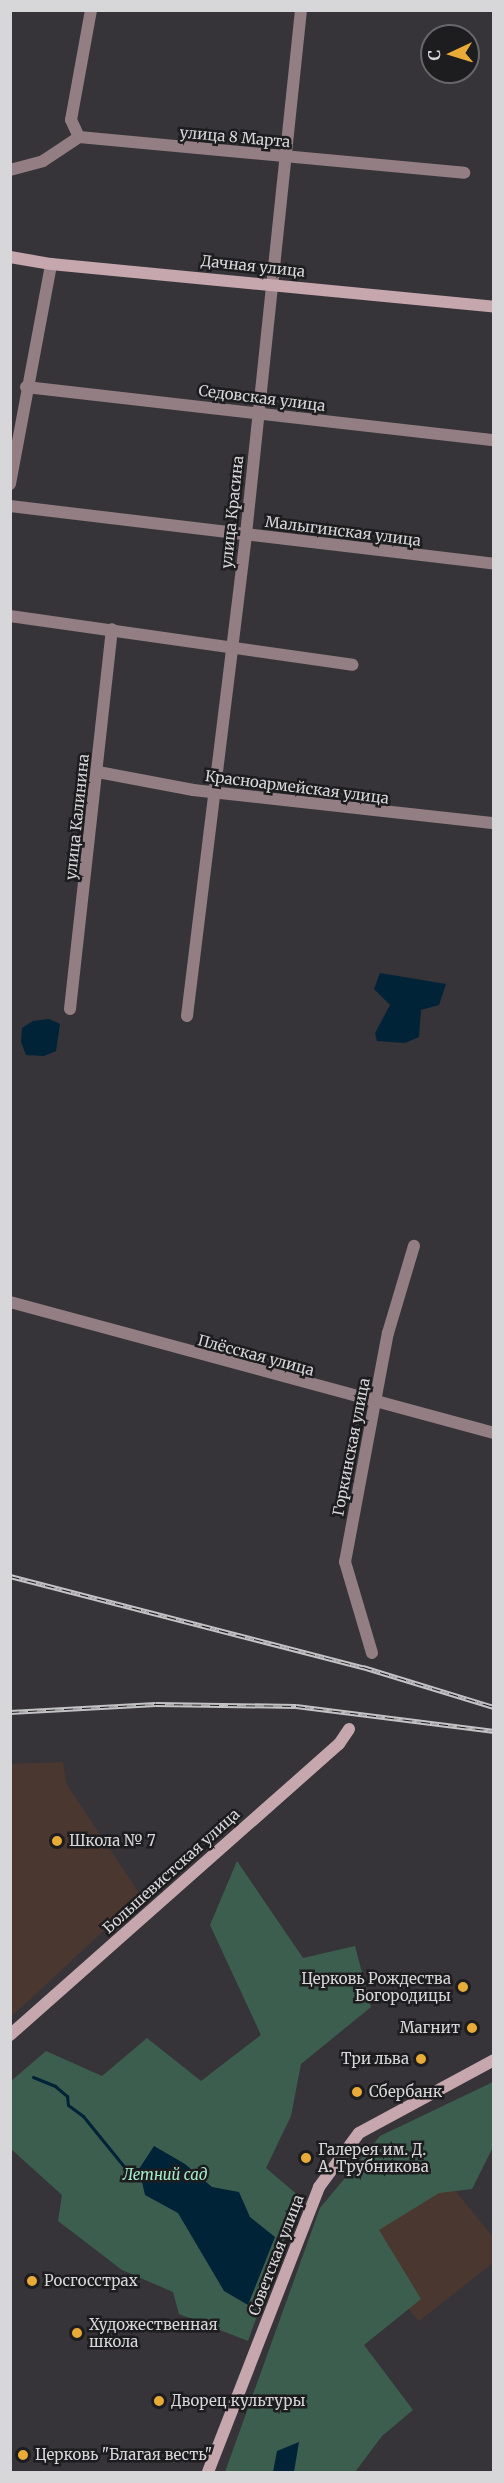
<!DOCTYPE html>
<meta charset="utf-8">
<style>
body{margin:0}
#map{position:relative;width:504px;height:2483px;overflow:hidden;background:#363438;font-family:Merriweather,serif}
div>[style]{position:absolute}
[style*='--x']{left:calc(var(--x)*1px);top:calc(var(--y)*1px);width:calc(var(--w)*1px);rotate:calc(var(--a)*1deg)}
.education>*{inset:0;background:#4a3830}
.green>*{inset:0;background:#3c5e4f}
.water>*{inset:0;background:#012338}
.stream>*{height:3px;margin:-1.5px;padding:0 1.5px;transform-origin:1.5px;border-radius:1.5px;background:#012338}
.street>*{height:12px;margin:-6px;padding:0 6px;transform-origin:6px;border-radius:6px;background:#927e83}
.secondary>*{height:12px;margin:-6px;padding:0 6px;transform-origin:6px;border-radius:6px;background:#c6a7ae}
.rail>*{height:5px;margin-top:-2.5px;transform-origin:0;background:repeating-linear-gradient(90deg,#1d1c1e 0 9px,#c3c2c4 0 18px);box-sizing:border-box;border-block:2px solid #c3c2c4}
.dots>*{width:16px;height:16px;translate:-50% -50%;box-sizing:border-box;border:3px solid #1d1c1e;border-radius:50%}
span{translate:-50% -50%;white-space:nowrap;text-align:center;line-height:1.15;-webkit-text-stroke:5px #1d1c1e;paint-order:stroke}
.street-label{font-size:15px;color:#d7d6d8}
.poi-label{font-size:15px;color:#d7d6d8}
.left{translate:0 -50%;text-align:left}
.right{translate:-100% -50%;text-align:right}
.park-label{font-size:15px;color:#a4edcc;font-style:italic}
.frame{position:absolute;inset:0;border:12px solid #d7d6d8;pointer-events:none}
.north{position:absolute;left:420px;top:24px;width:60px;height:60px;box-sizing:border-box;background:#1d1c1e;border:2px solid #676668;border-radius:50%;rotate:266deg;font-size:16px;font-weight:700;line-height:24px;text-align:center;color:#d7d6d8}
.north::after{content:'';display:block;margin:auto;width:21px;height:27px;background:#e8ab37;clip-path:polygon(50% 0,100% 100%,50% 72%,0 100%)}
</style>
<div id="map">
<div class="education">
<i style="clip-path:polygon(63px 1762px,67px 1785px,141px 1896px,11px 2017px,11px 1764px)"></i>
<i style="clip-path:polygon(443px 2176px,493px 2237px,493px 2263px,419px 2321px,362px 2254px,376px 2232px)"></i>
</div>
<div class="green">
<i style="clip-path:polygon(237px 1861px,303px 1958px,355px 1946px,371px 2007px,301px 2064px,291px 2116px,266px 2168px,300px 2197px,248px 2341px,179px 2314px,173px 2292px,122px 2270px,58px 2221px,62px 2195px,11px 2149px,11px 2081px,46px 2051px,102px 2076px,147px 2038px,201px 2081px,261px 2035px,210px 1925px)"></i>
<i style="clip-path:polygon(493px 2082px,493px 2147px,472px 2189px,439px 2193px,379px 2230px,421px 2299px,364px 2345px,413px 2410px,382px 2436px,355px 2472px,225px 2472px,320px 2208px,380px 2136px)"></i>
</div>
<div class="water">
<i style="clip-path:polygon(380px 973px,446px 984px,439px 1005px,421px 1010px,419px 1037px,405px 1043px,377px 1041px,375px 1033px,390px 1005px,374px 989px)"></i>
<i style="clip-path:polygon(49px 1019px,60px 1024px,56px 1051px,44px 1056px,26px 1055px,21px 1042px,22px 1028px,33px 1021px)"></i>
<i style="clip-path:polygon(154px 2146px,185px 2164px,212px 2187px,239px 2192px,250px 2217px,275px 2237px,248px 2305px,224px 2291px,178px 2213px,145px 2195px,139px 2169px)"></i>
<i style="clip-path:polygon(299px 2442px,294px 2472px,273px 2472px,277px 2451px)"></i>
</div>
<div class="stream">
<i style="--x:33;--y:2077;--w:24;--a:22"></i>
<i style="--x:55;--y:2086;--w:16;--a:40"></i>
<i style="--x:67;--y:2096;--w:9;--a:84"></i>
<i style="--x:68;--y:2105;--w:19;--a:36"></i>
<i style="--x:83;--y:2116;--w:68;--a:50.9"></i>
<i style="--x:126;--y:2169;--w:13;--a:0"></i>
</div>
<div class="street">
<i style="--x:79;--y:137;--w:19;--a:-115"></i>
<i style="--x:71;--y:120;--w:112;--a:-79.7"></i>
<i style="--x:10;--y:170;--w:34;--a:-15"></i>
<i style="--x:43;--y:161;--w:43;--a:-33.7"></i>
<i style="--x:79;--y:137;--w:387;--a:5.3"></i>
<i style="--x:26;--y:387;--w:471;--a:6.5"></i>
<i style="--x:10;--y:484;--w:224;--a:-79.4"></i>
<i style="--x:10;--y:506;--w:487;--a:6.8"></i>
<i style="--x:10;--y:616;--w:346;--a:8.1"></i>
<i style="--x:98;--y:772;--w:97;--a:10.7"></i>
<i style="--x:193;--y:790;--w:303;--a:6.3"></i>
<i style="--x:70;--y:1009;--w:382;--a:-83.7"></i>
<i style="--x:187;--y:1016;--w:486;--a:-83"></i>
<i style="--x:246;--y:534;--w:527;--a:-84.01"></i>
<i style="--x:10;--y:1302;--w:501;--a:15.14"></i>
<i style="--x:372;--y:1653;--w:95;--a:-106.5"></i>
<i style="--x:345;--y:1562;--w:233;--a:-79.4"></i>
<i style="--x:388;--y:1333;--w:91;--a:-73.4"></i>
</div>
<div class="secondary">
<i style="--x:10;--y:257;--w:42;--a:9.7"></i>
<i style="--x:51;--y:264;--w:445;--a:5.5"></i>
<i style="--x:10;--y:2035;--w:439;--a:-41.5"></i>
<i style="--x:339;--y:1744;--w:18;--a:-56"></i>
<i style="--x:208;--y:2472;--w:306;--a:-68.7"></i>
<i style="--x:319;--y:2187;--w:67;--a:-53.5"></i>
<i style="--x:359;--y:2133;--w:153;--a:-28.4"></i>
</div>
<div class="rail">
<i style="--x:10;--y:1576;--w:365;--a:14.5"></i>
<i style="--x:363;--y:1667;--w:137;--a:17"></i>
<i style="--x:10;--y:1712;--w:146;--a:-3.1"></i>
<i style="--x:156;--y:1704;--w:140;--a:0.8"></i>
<i style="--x:296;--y:1706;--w:200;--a:7.2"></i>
</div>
<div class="dots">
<i style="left:57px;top:1841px;background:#e8ab37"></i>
<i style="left:463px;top:1987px;background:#e8ab37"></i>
<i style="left:472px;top:2028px;background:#e8ab37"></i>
<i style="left:421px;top:2059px;background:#e8ab37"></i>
<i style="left:357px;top:2092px;background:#e8ab37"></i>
<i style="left:306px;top:2158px;background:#e8ab37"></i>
<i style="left:32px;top:2281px;background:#e8ab37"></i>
<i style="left:77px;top:2333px;background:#e8ab37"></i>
<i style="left:159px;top:2401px;background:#e8ab37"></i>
<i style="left:23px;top:2455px;background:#e8ab37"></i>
</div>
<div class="street-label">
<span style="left:235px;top:137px;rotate:5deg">улица 8 Марта</span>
<span style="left:253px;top:266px;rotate:6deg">Дачная улица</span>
<span style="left:262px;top:398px;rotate:7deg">Седовская улица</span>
<span style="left:232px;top:512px;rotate:-84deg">улица Красина</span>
<span style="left:343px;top:531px;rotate:7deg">Малыгинская улица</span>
<span style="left:297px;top:787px;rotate:7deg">Красноармейская улица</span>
<span style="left:77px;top:817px;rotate:-84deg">улица Калинина</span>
<span style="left:256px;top:1355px;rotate:15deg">Плёсская улица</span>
<span style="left:351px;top:1447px;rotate:-79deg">Горкинская улица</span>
<span style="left:171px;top:1871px;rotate:-42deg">Большевистская улица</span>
<span style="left:276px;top:2255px;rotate:-69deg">Советская улица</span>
</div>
<div class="poi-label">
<span class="left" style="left:69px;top:1841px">Школа № 7</span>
<span class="right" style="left:451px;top:1987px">Церковь Рождества<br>Богородицы</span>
<span class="right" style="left:460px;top:2028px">Магнит</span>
<span class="right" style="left:409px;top:2059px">Три льва</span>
<span class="left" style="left:369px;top:2092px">Сбербанк</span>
<span class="left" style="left:318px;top:2158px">Галерея им. Д.<br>А. Трубникова</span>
<span class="left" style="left:44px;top:2281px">Росгосстрах</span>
<span class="left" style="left:89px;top:2333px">Художественная<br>школа</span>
<span class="left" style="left:171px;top:2401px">Дворец культуры</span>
<span class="left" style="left:35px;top:2455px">Церковь "Благая весть"</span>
</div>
<div class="park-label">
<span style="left:165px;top:2175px">Летний сад</span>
</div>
<div class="frame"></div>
<div class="north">С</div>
</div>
